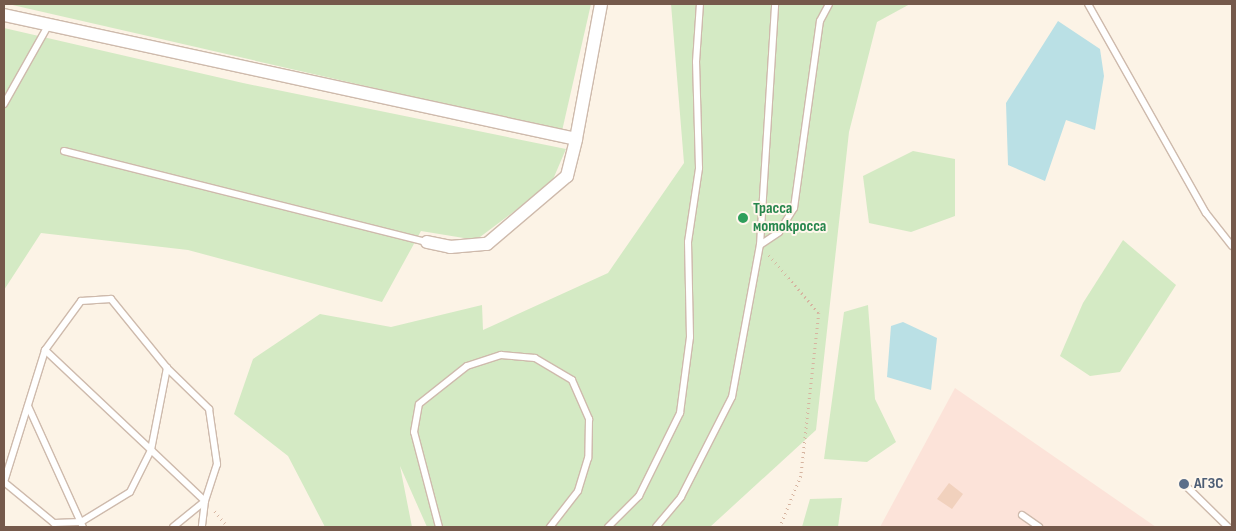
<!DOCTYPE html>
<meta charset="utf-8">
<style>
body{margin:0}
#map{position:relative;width:1236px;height:531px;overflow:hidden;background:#fcf3e6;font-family:"Sofia Sans Condensed",sans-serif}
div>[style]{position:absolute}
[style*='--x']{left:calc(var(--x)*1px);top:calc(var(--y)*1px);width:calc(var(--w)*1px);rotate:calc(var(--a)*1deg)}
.commercial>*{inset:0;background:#fce3d9}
.green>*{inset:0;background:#d4eac4}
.water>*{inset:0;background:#bae0e5}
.building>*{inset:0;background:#f1d1bd}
.path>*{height:2.5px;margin-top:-1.25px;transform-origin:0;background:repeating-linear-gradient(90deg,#d6b4a0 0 1px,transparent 0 5px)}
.roads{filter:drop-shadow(1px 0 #cebaac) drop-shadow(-1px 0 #cebaac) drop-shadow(0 1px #cebaac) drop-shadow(0 -1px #cebaac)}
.service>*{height:6px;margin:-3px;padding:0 3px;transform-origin:3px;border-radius:3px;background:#fff}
.minor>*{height:12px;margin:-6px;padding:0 6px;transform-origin:6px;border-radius:6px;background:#fff}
.dots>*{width:14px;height:14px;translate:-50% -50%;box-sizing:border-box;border:2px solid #fff7ec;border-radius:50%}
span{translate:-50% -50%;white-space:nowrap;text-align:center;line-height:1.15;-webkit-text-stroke:4px #fff7ec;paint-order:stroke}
.leisure-label{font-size:16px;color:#27864d;font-weight:700}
.left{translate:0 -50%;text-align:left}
.service-label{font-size:16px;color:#4e5e75;font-weight:700}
.frame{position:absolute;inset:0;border:5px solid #75594b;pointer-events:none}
</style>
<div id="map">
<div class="commercial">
<i style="clip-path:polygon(955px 388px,1156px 527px,880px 527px)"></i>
</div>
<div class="green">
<i style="clip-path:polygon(8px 4px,591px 4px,562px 131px)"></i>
<i style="clip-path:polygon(671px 4px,910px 4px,877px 22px,849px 132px,816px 430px,710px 527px,427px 527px,400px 466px,412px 527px,325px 527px,288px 456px,234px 414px,253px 359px,320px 314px,391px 327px,482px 305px,483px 330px,608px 273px,684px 163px)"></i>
<i style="clip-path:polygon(4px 28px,243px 83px,566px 149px,551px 184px,476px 240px,421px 231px,382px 302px,188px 250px,41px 233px,4px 290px)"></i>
<i style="clip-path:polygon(913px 151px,955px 159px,955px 216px,911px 232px,869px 223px,863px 176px)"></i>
<i style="clip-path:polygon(1123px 240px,1176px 285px,1120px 372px,1090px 376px,1060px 356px,1083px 303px)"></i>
<i style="clip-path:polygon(868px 305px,875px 399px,896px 442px,867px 462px,824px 459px,844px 312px)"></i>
<i style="clip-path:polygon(842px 498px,838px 527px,802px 527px,810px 499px)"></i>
</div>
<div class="water">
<i style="clip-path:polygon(1058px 21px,1100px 49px,1104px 76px,1095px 130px,1066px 120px,1045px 181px,1008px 165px,1006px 103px)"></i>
<i style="clip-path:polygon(903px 322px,937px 338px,931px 390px,887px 377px,891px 326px)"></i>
</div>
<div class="building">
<i style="clip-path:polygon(949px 483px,963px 494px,952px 509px,937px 499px)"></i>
</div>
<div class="path">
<i style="--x:769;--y:255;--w:77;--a:49.2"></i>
<i style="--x:819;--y:313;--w:164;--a:96.3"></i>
<i style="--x:801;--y:476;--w:55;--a:112.4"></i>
<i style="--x:215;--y:511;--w:21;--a:51"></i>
</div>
<div class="roads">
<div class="service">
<i style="--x:1088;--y:4;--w:240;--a:60.6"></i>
<i style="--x:1206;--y:213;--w:42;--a:51.8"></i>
<i style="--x:4;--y:104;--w:90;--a:-60.6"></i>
<i style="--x:64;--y:151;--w:374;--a:14.1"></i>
<i style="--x:760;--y:245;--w:23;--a:-34"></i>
<i style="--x:779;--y:232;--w:28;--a:-58"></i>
<i style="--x:794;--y:208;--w:189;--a:-82.1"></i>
<i style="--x:820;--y:21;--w:19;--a:-62"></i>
<i style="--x:167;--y:368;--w:59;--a:44.3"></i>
<i style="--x:209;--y:409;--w:56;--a:81.7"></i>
<i style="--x:217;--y:464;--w:39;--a:108"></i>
<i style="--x:205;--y:501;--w:41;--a:140.9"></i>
<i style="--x:28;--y:406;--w:133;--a:65.6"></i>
<i style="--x:4;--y:482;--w:65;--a:39.4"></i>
<i style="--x:54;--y:523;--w:27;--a:-2"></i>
<i style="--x:81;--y:522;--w:57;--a:-31.5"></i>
<i style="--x:130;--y:492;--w:47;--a:-63.4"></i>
<i style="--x:151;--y:450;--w:84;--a:-79"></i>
<i style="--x:167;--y:368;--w:89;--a:-129.1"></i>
<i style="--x:111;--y:299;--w:30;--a:176"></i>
<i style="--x:81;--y:301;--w:61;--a:126.3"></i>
<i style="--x:45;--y:350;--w:146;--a:43.3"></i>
<i style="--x:151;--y:450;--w:74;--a:43.4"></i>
<i style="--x:205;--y:501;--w:26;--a:97"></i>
<i style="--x:4;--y:482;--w:138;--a:-72.7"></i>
<i style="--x:1184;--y:484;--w:62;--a:44.3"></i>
<i style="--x:1022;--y:515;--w:21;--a:35"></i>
<i style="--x:439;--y:527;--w:98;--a:-104.7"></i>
<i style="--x:414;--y:432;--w:28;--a:-80"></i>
<i style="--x:419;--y:404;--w:61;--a:-38.4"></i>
<i style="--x:467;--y:366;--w:36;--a:-18"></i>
<i style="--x:501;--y:355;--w:34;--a:5"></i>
<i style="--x:535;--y:358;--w:43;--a:30.7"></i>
<i style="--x:572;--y:380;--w:43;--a:66.4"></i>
<i style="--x:589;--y:419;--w:39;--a:91"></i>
<i style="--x:588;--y:458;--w:34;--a:107"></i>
<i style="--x:578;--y:491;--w:46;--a:127.9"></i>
<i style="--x:608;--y:527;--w:44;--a:-45"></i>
<i style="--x:639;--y:496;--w:93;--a:-63.7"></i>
<i style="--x:680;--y:413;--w:77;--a:-82.5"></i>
<i style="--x:690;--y:337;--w:95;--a:-91.2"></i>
<i style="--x:688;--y:242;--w:75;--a:-81.5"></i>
<i style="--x:699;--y:168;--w:106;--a:-91.6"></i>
<i style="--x:696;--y:62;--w:58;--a:-86.1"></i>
<i style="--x:656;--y:527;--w:39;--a:-50"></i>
<i style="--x:681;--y:497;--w:112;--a:-63"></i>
<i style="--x:732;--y:397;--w:155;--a:-79.6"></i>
<i style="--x:760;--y:245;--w:241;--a:-86.4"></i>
</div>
<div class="minor">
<i style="--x:4;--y:15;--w:585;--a:12.23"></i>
<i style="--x:576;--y:139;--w:137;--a:-79.5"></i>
<i style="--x:427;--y:242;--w:24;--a:12"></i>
<i style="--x:450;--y:247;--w:37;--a:-5"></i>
<i style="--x:487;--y:244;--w:105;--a:-40.4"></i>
<i style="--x:567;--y:176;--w:38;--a:-76"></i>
</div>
</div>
<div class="dots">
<i style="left:743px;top:218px;background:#2e9e5b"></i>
<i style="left:1184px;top:484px;background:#5c6f8a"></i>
</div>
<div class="leisure-label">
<span class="left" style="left:753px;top:218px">Трасса<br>мотокросса</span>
</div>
<div class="service-label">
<span class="left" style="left:1194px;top:484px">АГЗС</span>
</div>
<div class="frame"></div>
</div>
